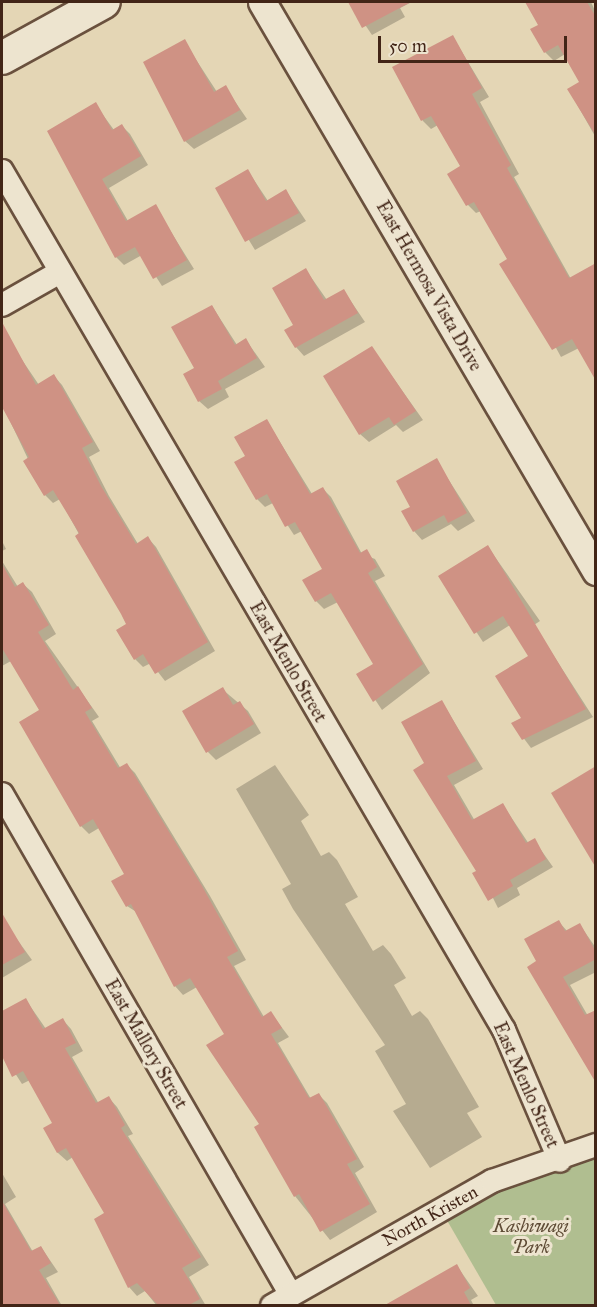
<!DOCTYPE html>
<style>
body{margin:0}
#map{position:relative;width:597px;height:1307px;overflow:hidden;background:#e4d6b5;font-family:"IM FELL Great Primer",serif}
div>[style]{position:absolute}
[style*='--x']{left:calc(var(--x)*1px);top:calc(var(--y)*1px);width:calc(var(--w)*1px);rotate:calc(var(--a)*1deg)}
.green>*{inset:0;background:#b0be90}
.shadow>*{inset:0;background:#0003}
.building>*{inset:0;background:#cf9284}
.roads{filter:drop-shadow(2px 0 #6a513e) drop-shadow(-2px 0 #6a513e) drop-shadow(0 2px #6a513e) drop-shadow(0 -2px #6a513e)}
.minor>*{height:22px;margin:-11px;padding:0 11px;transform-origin:11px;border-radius:11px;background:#ede4cf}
.tertiary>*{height:27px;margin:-13.5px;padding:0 13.5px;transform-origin:13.5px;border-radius:13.5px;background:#ede4cf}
.secondary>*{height:32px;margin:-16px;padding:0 16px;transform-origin:16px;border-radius:16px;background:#ede4cf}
span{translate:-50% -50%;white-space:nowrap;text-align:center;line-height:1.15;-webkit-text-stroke:6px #ede4cf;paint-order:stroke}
.street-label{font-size:18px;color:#422517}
.park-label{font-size:18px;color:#5e4b35;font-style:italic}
.frame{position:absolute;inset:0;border:3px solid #422517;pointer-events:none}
.scale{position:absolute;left:378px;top:36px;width:189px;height:27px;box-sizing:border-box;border:3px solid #422517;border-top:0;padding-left:8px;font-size:18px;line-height:21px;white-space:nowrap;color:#422517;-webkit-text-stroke:4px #ede4cf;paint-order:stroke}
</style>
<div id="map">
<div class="green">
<i style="clip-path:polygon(595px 1145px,595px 1305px,496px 1305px,441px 1210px)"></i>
</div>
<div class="shadow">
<i style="clip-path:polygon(355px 2px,412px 2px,400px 8px,405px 17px,372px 35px,351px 4px)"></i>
<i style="clip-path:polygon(527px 2px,591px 2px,596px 13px,596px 138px,569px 90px,581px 82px,565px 54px,554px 61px,545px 52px,540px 25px)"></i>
<i style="clip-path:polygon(453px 37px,489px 97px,480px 102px,519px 174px,514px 177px,571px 279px,579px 348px,561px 357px,481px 211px,476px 213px,468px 205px,449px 175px,462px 167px,438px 125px,431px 129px,423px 121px,394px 68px)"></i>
<i style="clip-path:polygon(184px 41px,217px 92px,225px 87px,247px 119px,194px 149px,185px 141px)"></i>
<i style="clip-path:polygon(95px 104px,114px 130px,122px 126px,130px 134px,148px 165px,109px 188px,128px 221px,155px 206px,194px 269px,162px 286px,142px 255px,124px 265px,116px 257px,49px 132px)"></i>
<i style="clip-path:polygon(248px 171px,268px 201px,286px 191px,306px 221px,255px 250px,217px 188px)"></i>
<i style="clip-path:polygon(306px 270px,327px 300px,344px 291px,365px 322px,304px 356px,296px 347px,295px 325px)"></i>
<i style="clip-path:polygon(212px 306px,237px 345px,246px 340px,265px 367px,225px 389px,229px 397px,208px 409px,199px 401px)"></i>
<i style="clip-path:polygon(14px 348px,39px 385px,54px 376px,62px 385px,100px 451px,89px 457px,109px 496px,138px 544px,148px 538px,156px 547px,215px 651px,165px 681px,151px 663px,143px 667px,135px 659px,128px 625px,60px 499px,53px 503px,45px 495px,2px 404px,2px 355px)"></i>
<i style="clip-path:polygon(372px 348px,423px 420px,403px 432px,396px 425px,369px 442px,360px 434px)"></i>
<i style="clip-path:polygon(267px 421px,312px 494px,323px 489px,331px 497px,362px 554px,375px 559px,385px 576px,375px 581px,430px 673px,382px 710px,358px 674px,375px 665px,338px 602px,324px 609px,316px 601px,324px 570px,302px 531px,294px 535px,273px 503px,265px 507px,257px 499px,247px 457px)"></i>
<i style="clip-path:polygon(436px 460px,475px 521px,458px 531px,451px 524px,422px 540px,414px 531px,412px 507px)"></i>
<i style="clip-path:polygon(2px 541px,6px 549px,2px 551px)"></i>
<i style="clip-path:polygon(488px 547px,540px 621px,534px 625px,593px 717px,531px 748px,513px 724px,523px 718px,530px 656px,510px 625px,483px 642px,440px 577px)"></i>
<i style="clip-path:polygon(2px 561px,18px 587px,23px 584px,32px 592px,56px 634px,45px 641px,99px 717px,92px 721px,121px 769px,127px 765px,135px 773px,210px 896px,246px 960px,234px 966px,264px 1017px,271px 1013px,289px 1037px,278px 1043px,311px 1099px,318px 1094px,327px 1103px,364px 1167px,355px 1173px,377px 1212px,330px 1240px,295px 1196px,226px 1035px,197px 987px,183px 995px,175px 986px,138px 913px,127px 906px,126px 875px,99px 828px,89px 834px,81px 826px,41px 710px,11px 661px,2px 666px)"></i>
<i style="clip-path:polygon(222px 689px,248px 711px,261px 733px,216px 760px,208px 752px)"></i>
<i style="clip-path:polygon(442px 702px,483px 769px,454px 785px,475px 821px,503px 805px,529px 844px,534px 840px,553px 867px,517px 888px,520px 895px,498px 908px,426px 764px)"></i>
<i style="clip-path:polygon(275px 765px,309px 815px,301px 821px,321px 856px,329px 852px,337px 860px,358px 897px,345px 904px,373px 951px,383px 945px,391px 954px,406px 978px,394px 985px,412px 1016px,420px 1011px,428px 1019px,479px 1107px,467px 1113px,482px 1137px,430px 1168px,393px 1111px,406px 1104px,375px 1051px,385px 1045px,293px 909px,282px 889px,291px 884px,236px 789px)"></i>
<i style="clip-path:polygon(559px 922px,568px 932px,580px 925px,596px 948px,596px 972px,570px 985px,588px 1016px,596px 1081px,538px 962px)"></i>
<i style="clip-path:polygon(11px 931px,32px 960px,2px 978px,2px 937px)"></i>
<i style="clip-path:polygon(26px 1000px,46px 1029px,63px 1020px,71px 1029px,83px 1051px,72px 1057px,99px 1104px,109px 1098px,117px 1107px,133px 1134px,128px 1136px,209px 1265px,189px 1277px,206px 1306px,157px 1306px,145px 1291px,137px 1296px,129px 1287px,106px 1214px,73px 1157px,67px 1161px,58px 1153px,45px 1129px,54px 1123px,30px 1080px,22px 1084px,2px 1053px,8px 1046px,2px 1013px)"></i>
<i style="clip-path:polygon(2px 1173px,16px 1197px,5px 1204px,33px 1252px,41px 1247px,58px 1272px,46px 1278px,62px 1306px,2px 1306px)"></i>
<i style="clip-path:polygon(457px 1266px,478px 1296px,471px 1300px,474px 1306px,393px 1306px)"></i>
</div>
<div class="building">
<i style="clip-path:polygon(348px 2px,411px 2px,362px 28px)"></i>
<i style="clip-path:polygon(525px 2px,587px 2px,596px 17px,596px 136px,567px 89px,579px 82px,558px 45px,544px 53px,530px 29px,538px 25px)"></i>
<i style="clip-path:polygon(453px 35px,482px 88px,472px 94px,511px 165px,507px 168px,569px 278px,596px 263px,596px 381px,572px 339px,552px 350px,499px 264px,507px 259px,474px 202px,466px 206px,447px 174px,460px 166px,431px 116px,421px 121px,392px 67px)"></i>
<i style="clip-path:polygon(185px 39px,214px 92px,226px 85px,240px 110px,184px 142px,143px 62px)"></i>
<i style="clip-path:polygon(96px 102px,112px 130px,122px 124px,141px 156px,102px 179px,126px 221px,156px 204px,187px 260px,153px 279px,135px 247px,115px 258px,47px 131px)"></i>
<i style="clip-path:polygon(248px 169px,266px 201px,286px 189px,299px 213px,245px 242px,215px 188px)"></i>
<i style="clip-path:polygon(306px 268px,324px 300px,344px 289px,358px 313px,295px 348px,284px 330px,293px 325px,272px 288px)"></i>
<i style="clip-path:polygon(212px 305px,235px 345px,246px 338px,257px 358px,218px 381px,222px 389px,198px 402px,183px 374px,194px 368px,171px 327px)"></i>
<i style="clip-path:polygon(2px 322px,36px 385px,54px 374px,93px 442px,82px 448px,101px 486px,136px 544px,148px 536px,208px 642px,155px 674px,143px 654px,134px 660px,116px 630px,126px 624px,121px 614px,75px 536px,79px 533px,53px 490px,44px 496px,23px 461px,29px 457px,2px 407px)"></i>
<i style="clip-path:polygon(372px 346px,416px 411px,394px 425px,389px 417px,359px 435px,323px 376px)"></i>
<i style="clip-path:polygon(267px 419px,310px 494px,323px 487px,360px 553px,367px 549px,377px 567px,368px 573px,423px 664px,373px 702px,356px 674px,373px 664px,331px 593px,315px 602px,302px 580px,322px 569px,295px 522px,285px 527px,267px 494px,256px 500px,234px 462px,245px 456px,234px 437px)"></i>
<i style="clip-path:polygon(437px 458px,467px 513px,448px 523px,444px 515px,413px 532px,401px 511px,410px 507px,396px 481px)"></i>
<i style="clip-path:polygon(488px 545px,586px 709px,522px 740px,511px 723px,521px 718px,495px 676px,528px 656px,503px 616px,474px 634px,438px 576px)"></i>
<i style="clip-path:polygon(2px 564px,15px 587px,23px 582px,49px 625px,38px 632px,73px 690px,78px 686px,92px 708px,85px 712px,118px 768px,127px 763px,202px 886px,238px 951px,227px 957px,262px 1017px,271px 1011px,282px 1028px,271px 1034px,309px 1098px,319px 1093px,357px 1159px,347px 1164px,370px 1204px,320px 1232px,299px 1194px,294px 1197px,254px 1127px,259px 1124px,206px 1045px,224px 1034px,190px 978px,174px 987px,131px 904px,126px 907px,111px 881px,124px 874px,93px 819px,80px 827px,19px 722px,39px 710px,2px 648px)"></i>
<i style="clip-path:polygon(223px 687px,233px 705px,240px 701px,254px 724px,206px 753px,182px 711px)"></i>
<i style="clip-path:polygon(442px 700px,476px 761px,447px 776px,472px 820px,503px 803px,526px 843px,535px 838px,546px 859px,510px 880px,513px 886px,488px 901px,472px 873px,476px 871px,413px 770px,424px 763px,401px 722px)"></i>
<i style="clip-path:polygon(596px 766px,596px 868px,551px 793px)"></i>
<i style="clip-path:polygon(2px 913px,25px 952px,2px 965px)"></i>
<i style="clip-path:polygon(559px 920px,565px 931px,580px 923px,596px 952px,596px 959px,563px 977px,585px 1015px,596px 1010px,596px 1083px,527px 967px,536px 961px,524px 939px)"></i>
<i style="clip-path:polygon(26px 998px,43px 1029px,63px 1018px,76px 1043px,65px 1048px,96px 1103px,109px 1096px,125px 1125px,121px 1128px,201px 1257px,182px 1268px,200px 1299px,189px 1305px,158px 1305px,137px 1283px,128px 1288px,94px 1219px,104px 1213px,66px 1148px,57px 1153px,43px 1128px,52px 1123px,23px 1071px,12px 1077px,2px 1056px,2px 1011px)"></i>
<i style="clip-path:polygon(2px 1201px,31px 1251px,41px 1246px,51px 1263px,39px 1270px,60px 1305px,2px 1305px)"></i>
<i style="clip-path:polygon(457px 1264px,470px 1288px,464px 1292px,471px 1305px,385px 1305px)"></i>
</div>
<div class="roads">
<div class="minor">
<i style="--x:2;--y:171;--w:995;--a:59.7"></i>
<i style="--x:504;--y:1030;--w:142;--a:66.9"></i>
<i style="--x:2;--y:305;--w:67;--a:-29.6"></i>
<i style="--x:2;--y:794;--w:578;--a:60.02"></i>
<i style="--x:272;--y:1306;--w:253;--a:-29.6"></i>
<i style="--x:492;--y:1181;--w:110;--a:-19.1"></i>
</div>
<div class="tertiary">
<i style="--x:262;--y:2;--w:660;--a:59.59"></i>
</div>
<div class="secondary">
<i style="--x:2;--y:58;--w:116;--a:-28.8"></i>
</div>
</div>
<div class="street-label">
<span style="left:429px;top:286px;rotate:60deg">East Hermosa Vista Drive</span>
<span style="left:288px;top:662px;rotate:60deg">East Menlo Street</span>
<span style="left:146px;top:1044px;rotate:60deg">East Mallory Street</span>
<span style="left:526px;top:1085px;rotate:66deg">East Menlo Street</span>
<span style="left:430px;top:1216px;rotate:-29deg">North Kristen</span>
</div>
<div class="park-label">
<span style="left:531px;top:1237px">Kashiwagi<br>Park</span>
</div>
<div class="frame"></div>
<div class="scale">50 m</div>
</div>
